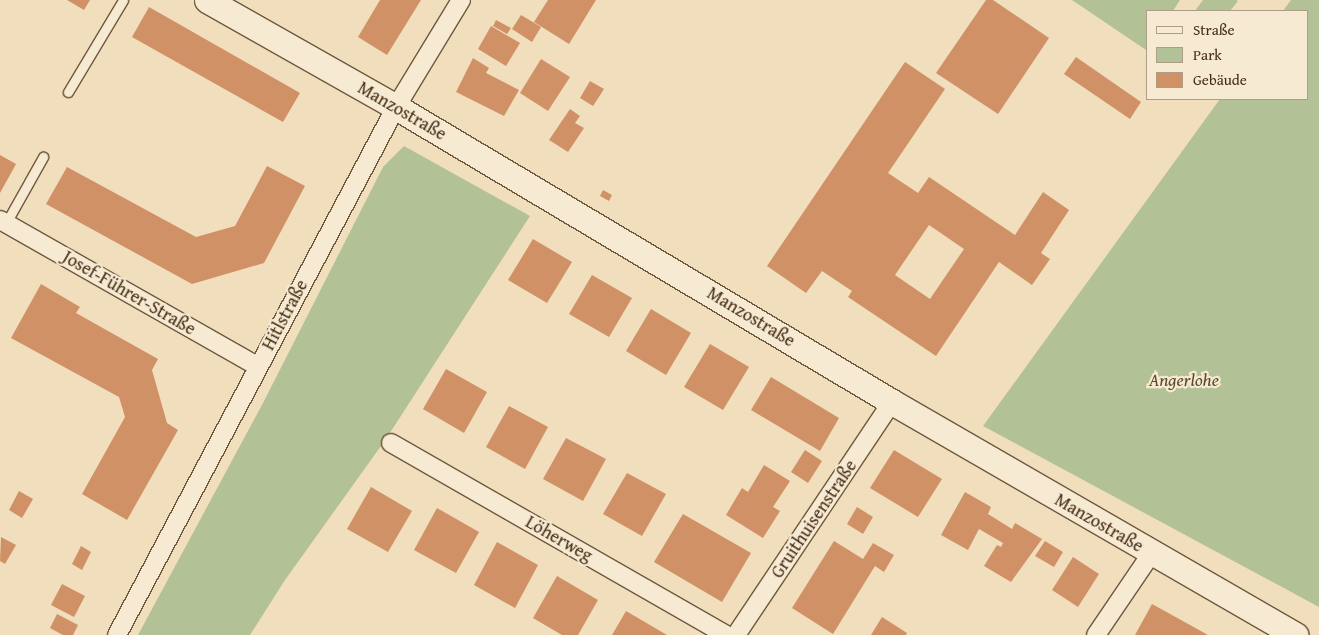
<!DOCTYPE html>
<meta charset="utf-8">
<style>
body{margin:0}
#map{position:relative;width:1319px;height:635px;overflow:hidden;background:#f1debc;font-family:"Gentium Book Plus",serif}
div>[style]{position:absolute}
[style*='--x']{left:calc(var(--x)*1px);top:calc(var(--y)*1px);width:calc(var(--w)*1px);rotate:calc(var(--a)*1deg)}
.green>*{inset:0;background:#b3c296}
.building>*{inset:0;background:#d09166}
.roads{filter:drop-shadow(1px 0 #70583f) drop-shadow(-1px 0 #70583f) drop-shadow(0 1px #70583f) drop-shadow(0 -1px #70583f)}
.lane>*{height:9px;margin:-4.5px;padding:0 4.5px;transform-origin:4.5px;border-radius:4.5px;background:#f6ead3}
.street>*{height:18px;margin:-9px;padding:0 9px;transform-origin:9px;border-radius:9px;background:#f6ead3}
.secondary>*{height:25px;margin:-12.5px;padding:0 12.5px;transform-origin:12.5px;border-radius:12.5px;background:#f6ead3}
span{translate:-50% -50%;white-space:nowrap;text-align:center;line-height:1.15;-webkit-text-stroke:4.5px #f6ead3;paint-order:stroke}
.street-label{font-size:18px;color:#452c15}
.park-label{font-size:18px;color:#5b4a2f;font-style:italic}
.legend{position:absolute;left:1146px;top:10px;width:162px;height:90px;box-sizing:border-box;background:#f6ead3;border:1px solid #af9e87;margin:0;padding:6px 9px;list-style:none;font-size:15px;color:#452c15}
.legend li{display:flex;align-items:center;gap:10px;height:25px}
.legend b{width:25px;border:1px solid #af9e87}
</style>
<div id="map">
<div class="green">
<i style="clip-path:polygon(1072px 0,1180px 0,1173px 11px,1148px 11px,1146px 50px)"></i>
<i style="clip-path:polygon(1203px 0,1236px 0,1238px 1px,1230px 11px,1195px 11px)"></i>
<i style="clip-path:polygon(1291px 0,1319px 0,1319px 607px,983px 426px,1220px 99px,1308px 99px,1308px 11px,1283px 11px)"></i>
<i style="clip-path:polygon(404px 146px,530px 216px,386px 439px,285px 580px,250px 635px,138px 635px,263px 403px,383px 167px)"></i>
</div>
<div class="building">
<i style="clip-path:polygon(67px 0,90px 0,84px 10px)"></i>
<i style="clip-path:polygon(380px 0,421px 0,387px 55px,358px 37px)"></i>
<i style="clip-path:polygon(548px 0,596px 0,569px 44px,534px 22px)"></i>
<i style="clip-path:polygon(986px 0,993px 0,1049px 38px,998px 114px,936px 73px)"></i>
<i style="clip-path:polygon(149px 7px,300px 93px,283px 122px,132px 37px)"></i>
<i style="clip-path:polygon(521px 15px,541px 27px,532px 42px,512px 29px)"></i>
<i style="clip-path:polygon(496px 20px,511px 28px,507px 34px,493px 26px)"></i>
<i style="clip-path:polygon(491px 26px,520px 43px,506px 66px,478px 49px)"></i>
<i style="clip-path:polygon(1076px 57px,1141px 102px,1130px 119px,1064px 74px)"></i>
<i style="clip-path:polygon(473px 58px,489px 68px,486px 73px,519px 90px,504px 116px,456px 92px)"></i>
<i style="clip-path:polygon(541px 59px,570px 77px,548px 111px,520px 93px)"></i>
<i style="clip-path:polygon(evenodd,905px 62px,945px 89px,888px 173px,918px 193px,929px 177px,1015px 235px,1043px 192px,1069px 210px,1041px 253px,1050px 259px,1032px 285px,999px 262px,936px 356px,848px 297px,852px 291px,822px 271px,806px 293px,767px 266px,905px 62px,929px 225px,964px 249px,930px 299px,895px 275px,929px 225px)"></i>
<i style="clip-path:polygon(590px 81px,604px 89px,593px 106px,580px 98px)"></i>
<i style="clip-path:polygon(570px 109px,580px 116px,575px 123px,584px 128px,568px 152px,549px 140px)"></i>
<i style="clip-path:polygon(0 155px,16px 164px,0 193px)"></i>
<i style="clip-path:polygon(267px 166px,305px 186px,264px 263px,192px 284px,46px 204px,67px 167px,196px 237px,235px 226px)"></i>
<i style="clip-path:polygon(603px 190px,612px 195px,609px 201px,600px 196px)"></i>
<i style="clip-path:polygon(533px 239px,572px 262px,547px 303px,508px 280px)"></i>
<i style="clip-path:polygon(592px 275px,632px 298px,609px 337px,569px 314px)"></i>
<i style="clip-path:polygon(41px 284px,80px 307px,76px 313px,158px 359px,152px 370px,167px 423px,178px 430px,127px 520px,82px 494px,125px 417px,119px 397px,11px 338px)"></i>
<i style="clip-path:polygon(651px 309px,691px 333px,666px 375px,626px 351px)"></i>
<i style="clip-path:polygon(710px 344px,749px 367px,723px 410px,684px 387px)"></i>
<i style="clip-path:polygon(446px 369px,487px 392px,464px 433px,423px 409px)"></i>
<i style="clip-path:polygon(771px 377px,839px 418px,820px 451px,751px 410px)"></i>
<i style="clip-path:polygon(509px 406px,548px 427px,525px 469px,486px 447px)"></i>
<i style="clip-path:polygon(566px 438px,606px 459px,583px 501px,543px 479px)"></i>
<i style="clip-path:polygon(805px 450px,822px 461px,808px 483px,791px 472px)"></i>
<i style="clip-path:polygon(894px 450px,942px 479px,918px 517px,870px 488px)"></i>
<i style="clip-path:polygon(764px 465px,790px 481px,773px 507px,780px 511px,763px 538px,726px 515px,742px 488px,748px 492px)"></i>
<i style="clip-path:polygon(627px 473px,666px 494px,642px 536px,603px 514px)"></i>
<i style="clip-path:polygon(371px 487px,412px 511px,388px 552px,347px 529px)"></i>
<i style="clip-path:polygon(19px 491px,33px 499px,22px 518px,9px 510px)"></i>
<i style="clip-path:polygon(965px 492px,991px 507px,988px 514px,1012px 529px,1015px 523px,1042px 539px,1011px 582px,984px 566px,997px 545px,1001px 547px,1003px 543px,979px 529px,968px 550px,941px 535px)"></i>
<i style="clip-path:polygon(857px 507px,873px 517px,863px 534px,847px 524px)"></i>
<i style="clip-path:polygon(437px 508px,479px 532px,456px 573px,414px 550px)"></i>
<i style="clip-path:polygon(683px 514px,751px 553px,722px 602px,654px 562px)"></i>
<i style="clip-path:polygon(1px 537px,16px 545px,5px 564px,0 561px)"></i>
<i style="clip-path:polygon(834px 541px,863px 559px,873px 543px,894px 555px,884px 572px,875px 566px,833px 634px,792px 608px)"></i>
<i style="clip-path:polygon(1045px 541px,1063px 552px,1054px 567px,1035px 556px)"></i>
<i style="clip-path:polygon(497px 542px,538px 565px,515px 608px,474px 585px)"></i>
<i style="clip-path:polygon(81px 546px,91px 552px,82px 570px,72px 564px)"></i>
<i style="clip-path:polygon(1073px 557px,1099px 574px,1078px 607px,1052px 590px)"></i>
<i style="clip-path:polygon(557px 576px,598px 600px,578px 635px,562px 635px,533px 618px)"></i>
<i style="clip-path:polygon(62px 584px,85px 596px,74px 617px,51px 605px)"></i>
<i style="clip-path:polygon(1152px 604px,1172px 615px,1208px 635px,1135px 635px)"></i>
<i style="clip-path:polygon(626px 611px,667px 635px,612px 635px)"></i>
<i style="clip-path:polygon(57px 614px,78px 625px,73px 635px,63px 635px,50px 628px)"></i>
<i style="clip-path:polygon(882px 617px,907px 633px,906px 635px,871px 635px)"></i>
</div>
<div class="roads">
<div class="lane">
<i style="--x:68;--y:92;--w:107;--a:-59.1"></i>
<i style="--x:6;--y:223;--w:76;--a:-60.7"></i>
</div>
<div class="street">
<i style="--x:0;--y:220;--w:296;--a:29.6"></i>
<i style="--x:391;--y:443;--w:386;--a:29.8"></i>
<i style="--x:117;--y:635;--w:597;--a:-62.15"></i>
<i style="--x:396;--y:107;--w:125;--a:-58.7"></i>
<i style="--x:736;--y:635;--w:280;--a:-56.2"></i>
<i style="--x:1096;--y:635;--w:98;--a:-55.8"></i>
</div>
<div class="secondary">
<i style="--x:207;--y:0;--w:217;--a:29.5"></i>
<i style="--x:396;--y:107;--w:577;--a:30.74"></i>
<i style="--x:892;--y:402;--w:466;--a:30"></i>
</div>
</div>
<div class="street-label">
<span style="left:402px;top:111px;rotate:30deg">Manzostraße</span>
<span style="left:129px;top:293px;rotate:30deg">Josef-Führer-Straße</span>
<span style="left:285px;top:315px;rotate:-62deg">Hitlstraße</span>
<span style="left:751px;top:317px;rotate:31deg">Manzostraße</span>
<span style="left:814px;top:519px;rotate:-56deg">Gruithuisenstraße</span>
<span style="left:1099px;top:523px;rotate:30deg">Manzostraße</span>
<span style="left:559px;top:539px;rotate:30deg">Löherweg</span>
</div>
<div class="park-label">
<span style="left:1184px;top:380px">Angerlohe</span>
</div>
<ul class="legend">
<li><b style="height:6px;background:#f6ead3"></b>Straße</li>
<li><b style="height:14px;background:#b3c296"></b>Park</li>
<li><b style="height:14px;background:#d09166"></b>Gebäude</li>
</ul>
</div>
